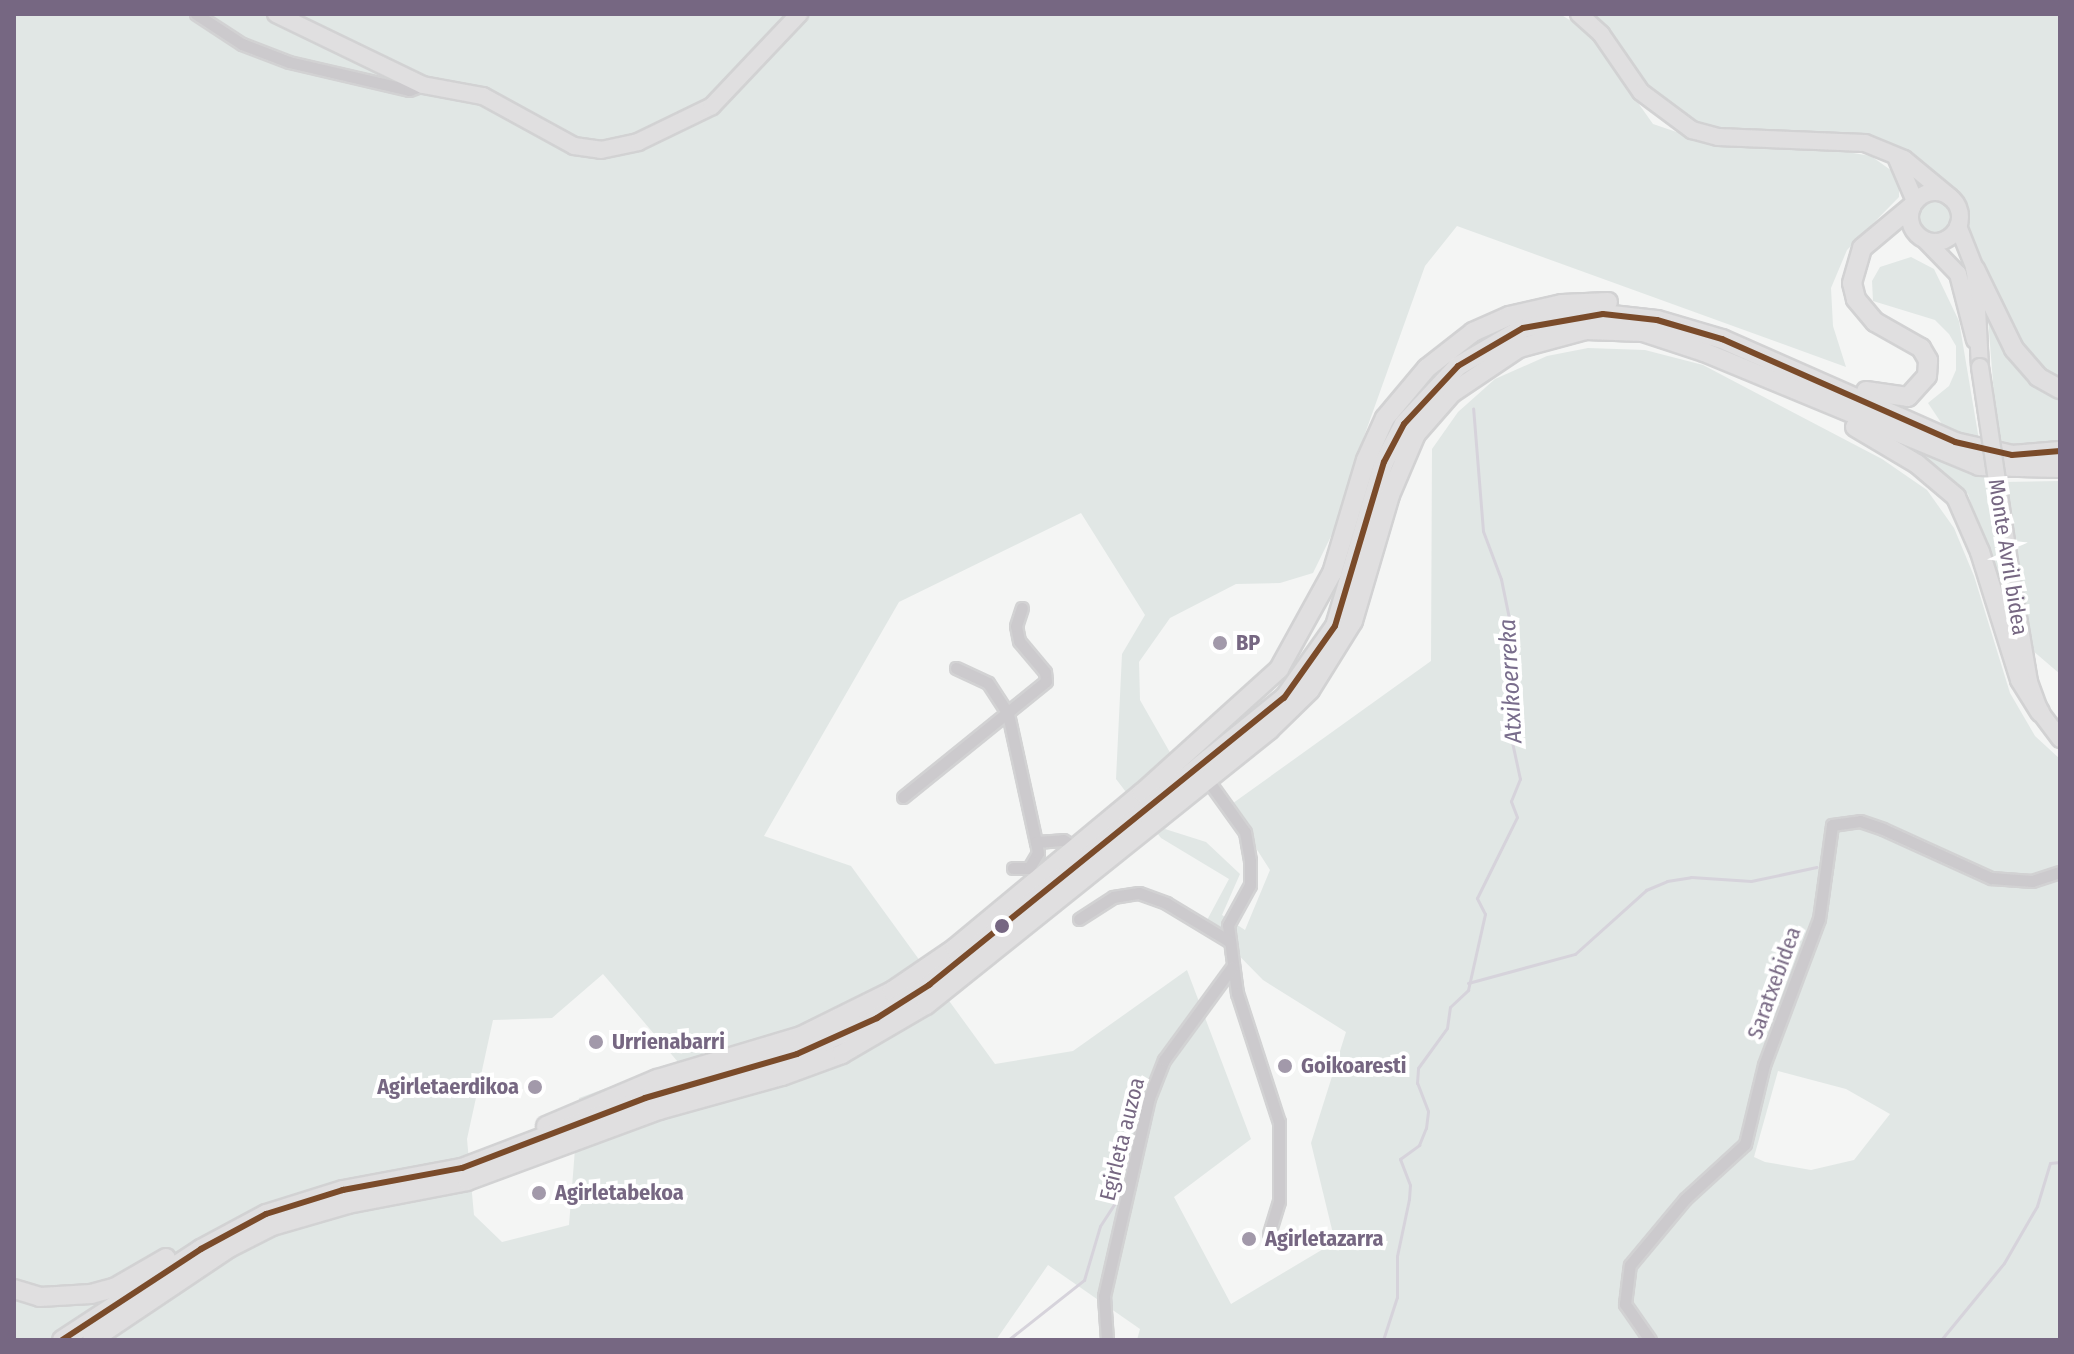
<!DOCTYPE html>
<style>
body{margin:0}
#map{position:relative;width:2074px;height:1354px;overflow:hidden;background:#f4f5f4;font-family:"Fira Sans Condensed",sans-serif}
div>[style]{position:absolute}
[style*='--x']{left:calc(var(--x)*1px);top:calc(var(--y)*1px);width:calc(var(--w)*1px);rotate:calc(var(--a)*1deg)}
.green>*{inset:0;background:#e1e7e5}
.round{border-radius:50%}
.stream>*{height:3px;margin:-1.5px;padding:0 1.5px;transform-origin:1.5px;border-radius:1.5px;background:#d6d3db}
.roads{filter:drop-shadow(2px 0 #d2d2d3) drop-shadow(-2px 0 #d2d2d3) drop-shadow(0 2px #d2d2d3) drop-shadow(0 -2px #d2d2d3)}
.street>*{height:11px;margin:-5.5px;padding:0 5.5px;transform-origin:5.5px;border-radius:5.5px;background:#cccacd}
.secondary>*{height:16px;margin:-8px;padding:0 8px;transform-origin:8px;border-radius:8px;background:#e0dfe0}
.secondary>.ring{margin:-8px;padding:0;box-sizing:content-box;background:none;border:16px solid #e0dfe0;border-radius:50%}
.primary>*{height:18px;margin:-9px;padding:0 9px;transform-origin:9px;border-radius:9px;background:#e0dfe0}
.bridges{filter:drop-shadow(2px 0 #d2d2d3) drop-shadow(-2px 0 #d2d2d3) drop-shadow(0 2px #d2d2d3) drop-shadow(0 -2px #d2d2d3)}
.secondary-bridge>*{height:16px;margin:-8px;padding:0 8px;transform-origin:8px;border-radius:8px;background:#e0dfe0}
.bus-1>*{height:6px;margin:-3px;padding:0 3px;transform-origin:3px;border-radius:3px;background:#7a4b2a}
.dots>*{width:22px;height:22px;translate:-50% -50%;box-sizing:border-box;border:4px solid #fff;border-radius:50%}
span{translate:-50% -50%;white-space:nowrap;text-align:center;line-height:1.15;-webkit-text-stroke:8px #fff;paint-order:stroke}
.street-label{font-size:22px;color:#766782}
.poi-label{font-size:22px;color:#766782;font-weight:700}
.left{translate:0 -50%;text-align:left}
.right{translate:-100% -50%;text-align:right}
.water-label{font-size:24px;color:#796d8c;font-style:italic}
.frame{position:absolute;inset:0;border:16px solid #766782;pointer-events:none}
</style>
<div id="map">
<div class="green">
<i style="clip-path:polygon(evenodd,14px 14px,1560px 14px,1587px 31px,1653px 124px,1718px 146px,1835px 150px,1871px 156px,1899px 176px,1899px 197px,1847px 250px,1831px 288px,1833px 326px,1846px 367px,1457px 226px,1425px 266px,1357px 456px,1360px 477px,1313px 573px,1280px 583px,1236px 584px,1170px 618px,1139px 662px,1140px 700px,1196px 798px,1165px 829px,1206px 842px,1240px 874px,1222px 915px,1245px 930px,1270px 870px,1229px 806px,1431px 661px,1432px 449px,1458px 412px,1495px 379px,1547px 356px,1588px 348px,1645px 350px,1703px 365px,1882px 459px,1927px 490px,1954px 528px,1974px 576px,2010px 693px,2035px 736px,2060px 759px,2060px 1340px,1137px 1340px,1140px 1329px,1048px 1265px,996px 1340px,14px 1340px,14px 14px,1081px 513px,1145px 615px,1122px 654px,1116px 779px,1161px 838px,1229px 879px,1206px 922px,1263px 980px,1346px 1032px,1311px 1143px,1335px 1242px,1231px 1304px,1174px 1197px,1251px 1139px,1187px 970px,1073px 1051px,995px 1064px,851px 866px,764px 836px,899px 602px,1081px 513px,14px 14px,603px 974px,678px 1062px,579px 1098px,569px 1225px,502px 1242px,474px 1215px,467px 1139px,493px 1020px,552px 1018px,603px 974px,14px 14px,1778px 1071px,1846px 1089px,1890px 1114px,1854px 1160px,1811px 1170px,1765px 1162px,1754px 1157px,1778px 1071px)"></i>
<i style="clip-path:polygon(1588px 14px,2060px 14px,2060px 385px,2027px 360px,1965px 229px,1956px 196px,1909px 156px,1729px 134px,1691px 124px,1644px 87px)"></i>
<i class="round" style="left:1919px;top:201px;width:32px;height:32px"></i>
<i style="clip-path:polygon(1911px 257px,1934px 269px,1959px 321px,1979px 440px,1946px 430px,1928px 403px,1949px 386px,1956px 370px,1956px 346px,1949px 334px,1935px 320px,1873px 301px,1872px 281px,1880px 267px)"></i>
<i style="clip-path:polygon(1987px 306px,2000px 343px,2019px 370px,2060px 395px,2060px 446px,1998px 446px)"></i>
<i style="clip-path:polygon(1904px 446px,1986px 477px,2009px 618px,1968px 494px)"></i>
<i style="clip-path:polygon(2060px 481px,2060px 674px,2025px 644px,2004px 482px)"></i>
</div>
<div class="stream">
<i style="--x:1468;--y:983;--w:111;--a:-15.2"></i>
<i style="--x:1575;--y:954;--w:96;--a:-42"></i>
<i style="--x:1646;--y:890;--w:23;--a:-23"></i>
<i style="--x:1667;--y:881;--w:24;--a:-9"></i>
<i style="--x:1691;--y:877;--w:60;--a:3.8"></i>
<i style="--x:1751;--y:881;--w:67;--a:-12"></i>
<i style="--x:1008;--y:1340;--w:97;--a:-38.3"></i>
<i style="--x:1084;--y:1280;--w:56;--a:-73.5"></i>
<i style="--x:1100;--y:1226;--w:30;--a:-57"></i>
<i style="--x:1383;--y:1340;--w:45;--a:-72"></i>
<i style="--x:1397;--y:1297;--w:41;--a:-90"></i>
<i style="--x:1397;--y:1256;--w:58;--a:-78.1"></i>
<i style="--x:1409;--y:1199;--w:14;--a:-86"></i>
<i style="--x:1410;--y:1185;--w:28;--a:-111"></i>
<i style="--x:1400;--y:1159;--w:24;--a:-36"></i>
<i style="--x:1419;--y:1145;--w:18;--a:-68"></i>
<i style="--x:1426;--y:1128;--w:17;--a:-83"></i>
<i style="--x:1428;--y:1111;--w:30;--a:-111"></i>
<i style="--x:1417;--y:1083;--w:15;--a:-86"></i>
<i style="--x:1418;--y:1068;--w:49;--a:-54.1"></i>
<i style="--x:1447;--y:1028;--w:21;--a:-82"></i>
<i style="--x:1450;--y:1007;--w:25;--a:-43"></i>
<i style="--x:1468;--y:990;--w:78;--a:-77.4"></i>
<i style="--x:1485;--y:914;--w:18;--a:-117"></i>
<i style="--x:1477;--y:898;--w:90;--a:-63.7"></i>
<i style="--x:1517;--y:817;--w:17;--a:-111"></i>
<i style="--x:1511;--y:801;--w:24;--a:-68"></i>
<i style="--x:1520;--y:779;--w:52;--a:-102.2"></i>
<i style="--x:1509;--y:728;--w:29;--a:-78"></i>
<i style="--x:1515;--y:700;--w:77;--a:-93.7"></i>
<i style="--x:1510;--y:623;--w:45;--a:-101.6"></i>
<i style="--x:1501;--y:579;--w:51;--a:-110.6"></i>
<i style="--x:1483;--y:531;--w:123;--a:-94.6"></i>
<i style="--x:1941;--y:1340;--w:99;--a:-50.7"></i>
<i style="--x:2004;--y:1263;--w:66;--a:-59.9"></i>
<i style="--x:2037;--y:1206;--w:45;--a:-73.2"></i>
<i style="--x:2050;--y:1163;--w:10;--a:-6"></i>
</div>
<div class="roads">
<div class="street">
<i style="--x:196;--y:14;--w:55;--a:33.1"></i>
<i style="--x:242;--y:44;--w:50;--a:21"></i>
<i style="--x:289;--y:62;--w:123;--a:13.1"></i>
<i style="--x:409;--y:90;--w:15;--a:-20"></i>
<i style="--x:956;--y:668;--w:35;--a:25"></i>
<i style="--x:988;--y:683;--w:37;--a:57"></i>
<i style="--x:1008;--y:714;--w:131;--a:77.7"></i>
<i style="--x:1036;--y:842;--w:27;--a:-4"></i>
<i style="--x:1063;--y:840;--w:15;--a:32"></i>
<i style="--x:1207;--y:779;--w:65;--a:54.4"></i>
<i style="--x:1245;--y:832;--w:29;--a:80"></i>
<i style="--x:1250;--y:861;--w:24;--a:90"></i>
<i style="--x:1250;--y:885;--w:46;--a:118.8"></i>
<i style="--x:1228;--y:925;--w:69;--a:82.5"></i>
<i style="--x:1237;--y:993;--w:136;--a:72"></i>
<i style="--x:1279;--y:1122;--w:79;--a:90"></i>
<i style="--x:1279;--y:1201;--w:34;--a:107"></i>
<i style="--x:903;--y:797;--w:184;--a:-39"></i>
<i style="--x:1046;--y:681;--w:9;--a:-96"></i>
<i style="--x:1045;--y:672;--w:40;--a:-130"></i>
<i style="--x:1019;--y:641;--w:15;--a:-101"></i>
<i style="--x:1016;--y:626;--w:19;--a:-72"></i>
<i style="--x:1013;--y:868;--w:16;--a:0"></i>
<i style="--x:1029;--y:868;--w:17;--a:-59"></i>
<i style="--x:1038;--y:853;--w:11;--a:-100"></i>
<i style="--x:1079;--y:919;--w:40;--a:-32.9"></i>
<i style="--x:1113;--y:897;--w:26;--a:-9"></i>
<i style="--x:1139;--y:893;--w:29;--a:20"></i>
<i style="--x:1166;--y:903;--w:74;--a:31.1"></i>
<i style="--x:1107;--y:1340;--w:44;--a:-93.9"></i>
<i style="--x:1104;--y:1296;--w:203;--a:-77.2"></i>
<i style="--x:1149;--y:1098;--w:41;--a:-68.5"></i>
<i style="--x:1164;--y:1060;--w:115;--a:-53.8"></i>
<i style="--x:1650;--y:1340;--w:44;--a:-124.8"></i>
<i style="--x:1625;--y:1304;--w:39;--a:-83"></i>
<i style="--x:1630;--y:1265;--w:86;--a:-50.2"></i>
<i style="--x:1685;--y:1199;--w:81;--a:-42.5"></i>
<i style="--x:1745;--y:1144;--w:81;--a:-76.5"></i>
<i style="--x:1764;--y:1065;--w:156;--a:-69.4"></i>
<i style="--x:1819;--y:919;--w:95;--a:-82.1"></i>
<i style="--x:1832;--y:825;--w:28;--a:-8"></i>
<i style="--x:1860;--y:821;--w:24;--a:19"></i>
<i style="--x:1883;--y:829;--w:119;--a:24.4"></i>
<i style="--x:1991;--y:878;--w:41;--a:4.2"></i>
<i style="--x:2032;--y:881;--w:29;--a:-18"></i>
</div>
<div class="secondary">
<i style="--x:276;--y:14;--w:163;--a:25.8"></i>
<i style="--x:423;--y:85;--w:61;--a:10.4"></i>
<i style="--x:483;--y:96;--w:104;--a:28.8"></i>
<i style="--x:574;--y:146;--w:27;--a:8"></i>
<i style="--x:601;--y:150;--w:38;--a:-12"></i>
<i style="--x:638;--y:142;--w:82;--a:-25.9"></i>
<i style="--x:712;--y:106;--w:127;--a:-46.6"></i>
<i style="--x:1579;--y:14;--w:30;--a:42"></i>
<i style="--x:1601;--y:34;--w:70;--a:55.4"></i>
<i style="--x:1641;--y:92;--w:64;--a:36.7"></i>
<i style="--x:1692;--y:130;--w:27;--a:15"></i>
<i style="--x:1718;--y:137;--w:147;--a:2.3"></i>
<i style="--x:1865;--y:143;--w:42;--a:22.3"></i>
<i style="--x:1904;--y:159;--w:60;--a:39.6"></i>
<i style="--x:1897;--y:159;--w:46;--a:66.8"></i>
<i class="ring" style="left:1910px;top:192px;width:34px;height:34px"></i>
<i style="--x:1958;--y:226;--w:46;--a:68.4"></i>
<i style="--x:1975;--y:269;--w:98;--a:87.1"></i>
<i style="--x:1926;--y:241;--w:46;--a:45.9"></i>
<i style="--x:1958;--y:274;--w:68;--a:75.6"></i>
<i style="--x:2012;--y:581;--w:102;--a:80.4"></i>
<i style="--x:2029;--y:682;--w:32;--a:70"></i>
<i style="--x:2040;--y:712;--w:34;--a:53"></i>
</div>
<div class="primary">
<i style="--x:1975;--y:269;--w:89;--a:64"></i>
<i style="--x:2014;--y:349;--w:37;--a:49"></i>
<i style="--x:2038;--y:377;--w:25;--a:29"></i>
<i style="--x:1866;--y:391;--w:42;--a:8.1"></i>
<i style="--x:1908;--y:397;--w:28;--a:-48"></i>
<i style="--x:1927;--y:376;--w:16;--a:-86"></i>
<i style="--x:1928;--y:360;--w:14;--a:-120"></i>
<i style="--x:1921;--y:348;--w:53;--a:-150.5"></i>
<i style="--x:1875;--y:322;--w:30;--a:-130"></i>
<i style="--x:1856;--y:299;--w:16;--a:-104"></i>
<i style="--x:1852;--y:283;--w:36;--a:-74"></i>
<i style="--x:1862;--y:248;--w:64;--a:-39.9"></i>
<i style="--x:1855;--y:427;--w:72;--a:30.8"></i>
<i style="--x:1917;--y:464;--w:51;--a:40.2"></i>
<i style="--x:1956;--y:497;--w:60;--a:66.4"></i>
<i style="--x:1980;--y:552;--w:134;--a:72.6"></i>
<i style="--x:2020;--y:680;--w:38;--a:58"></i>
<i style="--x:546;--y:1126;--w:121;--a:-22.9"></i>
<i style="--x:657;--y:1079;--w:150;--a:-16.6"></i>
<i style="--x:801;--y:1036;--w:102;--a:-26.3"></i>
<i style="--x:892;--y:991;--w:76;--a:-34.3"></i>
<i style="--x:955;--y:948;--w:243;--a:-39.7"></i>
<i style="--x:1142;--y:793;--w:185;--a:-42.1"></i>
<i style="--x:1279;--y:669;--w:110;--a:-61.1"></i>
<i style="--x:1332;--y:573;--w:118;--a:-73.3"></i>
<i style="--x:1366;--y:460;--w:46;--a:-65.7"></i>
<i style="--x:1385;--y:418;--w:65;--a:-50"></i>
<i style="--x:1427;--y:368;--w:58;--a:-38"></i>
<i style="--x:1473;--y:332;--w:39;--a:-24"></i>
<i style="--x:1509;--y:316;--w:54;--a:-12.8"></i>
<i style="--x:1562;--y:304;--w:46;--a:-2.5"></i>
<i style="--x:14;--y:1289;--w:27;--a:17"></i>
<i style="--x:40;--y:1297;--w:51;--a:-3.4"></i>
<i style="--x:91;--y:1294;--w:24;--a:-15"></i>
<i style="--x:114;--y:1288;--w:60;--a:-30"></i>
<i style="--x:62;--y:1340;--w:166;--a:-33.2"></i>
<i style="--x:201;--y:1249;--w:74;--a:-28.3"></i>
<i style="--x:266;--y:1214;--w:81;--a:-17.3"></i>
<i style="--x:343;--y:1190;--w:121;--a:-10.5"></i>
<i style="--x:462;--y:1168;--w:196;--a:-20.9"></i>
<i style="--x:645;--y:1098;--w:158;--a:-16.1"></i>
<i style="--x:797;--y:1054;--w:88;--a:-24.2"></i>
<i style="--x:877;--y:1018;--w:62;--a:-32.4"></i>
<i style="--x:929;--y:985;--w:457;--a:-39"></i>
<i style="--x:1284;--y:698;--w:88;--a:-54.7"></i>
<i style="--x:1335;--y:626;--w:171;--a:-73.4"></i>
<i style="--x:1384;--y:462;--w:43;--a:-62.2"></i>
<i style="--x:1404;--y:424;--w:79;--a:-47"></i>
<i style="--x:1458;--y:366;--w:75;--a:-30.3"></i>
<i style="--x:1523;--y:328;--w:81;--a:-9.9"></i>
<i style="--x:1603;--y:314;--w:54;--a:6.3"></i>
<i style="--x:1657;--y:320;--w:68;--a:16.3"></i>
<i style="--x:1722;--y:339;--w:255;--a:23.8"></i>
<i style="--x:1955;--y:442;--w:58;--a:12.8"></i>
<i style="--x:2012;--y:455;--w:48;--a:-4.8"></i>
<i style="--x:92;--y:1340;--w:165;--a:-33.9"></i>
<i style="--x:229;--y:1248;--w:48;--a:-27.1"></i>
<i style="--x:272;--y:1226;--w:79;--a:-16.1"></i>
<i style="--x:348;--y:1204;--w:121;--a:-10.9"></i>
<i style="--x:467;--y:1181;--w:205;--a:-20.3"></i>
<i style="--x:659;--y:1110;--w:128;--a:-15.5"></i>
<i style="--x:782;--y:1076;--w:64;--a:-20.1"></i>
<i style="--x:842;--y:1054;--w:97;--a:-30.3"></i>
<i style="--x:926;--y:1005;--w:440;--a:-38.7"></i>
<i style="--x:1269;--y:730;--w:57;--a:-44.3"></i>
<i style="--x:1310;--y:690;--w:81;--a:-58.1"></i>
<i style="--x:1353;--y:621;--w:131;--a:-73.6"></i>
<i style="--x:1390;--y:495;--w:66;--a:-66.9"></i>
<i style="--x:1416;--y:434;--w:55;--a:-48.7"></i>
<i style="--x:1452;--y:393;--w:81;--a:-33.9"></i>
<i style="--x:1519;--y:348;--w:69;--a:-15"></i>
<i style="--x:1586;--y:330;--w:57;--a:2"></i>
<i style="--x:1643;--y:332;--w:64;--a:18.2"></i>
<i style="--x:1704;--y:352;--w:298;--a:22.5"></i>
<i style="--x:1979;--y:466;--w:81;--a:1.4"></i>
</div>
</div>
<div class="bridges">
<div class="secondary-bridge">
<i style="--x:1980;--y:367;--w:216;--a:81.5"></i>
</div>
</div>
<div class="bus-1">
<i style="--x:62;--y:1340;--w:166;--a:-33.2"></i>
<i style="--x:201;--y:1249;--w:74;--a:-28.3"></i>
<i style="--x:266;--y:1214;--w:81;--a:-17.3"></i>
<i style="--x:343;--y:1190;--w:121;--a:-10.5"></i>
<i style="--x:462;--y:1168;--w:196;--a:-20.9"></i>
<i style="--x:645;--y:1098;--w:158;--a:-16.1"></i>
<i style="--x:797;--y:1054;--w:88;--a:-24.2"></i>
<i style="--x:877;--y:1018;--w:62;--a:-32.4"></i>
<i style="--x:929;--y:985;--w:457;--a:-39"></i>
<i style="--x:1284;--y:698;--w:88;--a:-54.7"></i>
<i style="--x:1335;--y:626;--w:171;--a:-73.4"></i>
<i style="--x:1384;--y:462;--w:43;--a:-62.2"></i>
<i style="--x:1404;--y:424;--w:79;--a:-47"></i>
<i style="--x:1458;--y:366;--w:75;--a:-30.3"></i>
<i style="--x:1523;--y:328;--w:81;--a:-9.9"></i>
<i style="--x:1603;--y:314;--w:54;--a:6.3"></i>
<i style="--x:1657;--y:320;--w:68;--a:16.3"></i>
<i style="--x:1722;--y:339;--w:255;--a:23.8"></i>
<i style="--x:1955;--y:442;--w:58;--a:12.8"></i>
<i style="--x:2012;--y:455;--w:48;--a:-4.8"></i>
</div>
<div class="dots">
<i style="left:1220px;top:643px;background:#a299aa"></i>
<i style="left:1002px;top:926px;background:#766782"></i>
<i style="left:596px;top:1042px;background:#a299aa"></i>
<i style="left:1285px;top:1066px;background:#a299aa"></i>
<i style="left:535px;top:1087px;background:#a299aa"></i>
<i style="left:539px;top:1193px;background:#a299aa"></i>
<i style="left:1249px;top:1239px;background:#a299aa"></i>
</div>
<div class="street-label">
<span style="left:2008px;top:557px;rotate:81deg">Monte Avril bidea</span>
<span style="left:1774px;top:983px;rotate:-70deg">Saratxebidea</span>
<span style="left:1122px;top:1139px;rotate:-76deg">Egirleta auzoa</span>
</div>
<div class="poi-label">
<span class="left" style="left:1236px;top:643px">BP</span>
<span class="left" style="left:612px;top:1042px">Urrienabarri</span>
<span class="left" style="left:1301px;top:1066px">Goikoaresti</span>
<span class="right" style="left:519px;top:1087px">Agirletaerdikoa</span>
<span class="left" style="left:555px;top:1193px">Agirletabekoa</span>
<span class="left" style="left:1265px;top:1239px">Agirletazarra</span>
</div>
<div class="water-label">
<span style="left:1511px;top:681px;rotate:-93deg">Atxikoerreka</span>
</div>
<div class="frame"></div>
</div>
